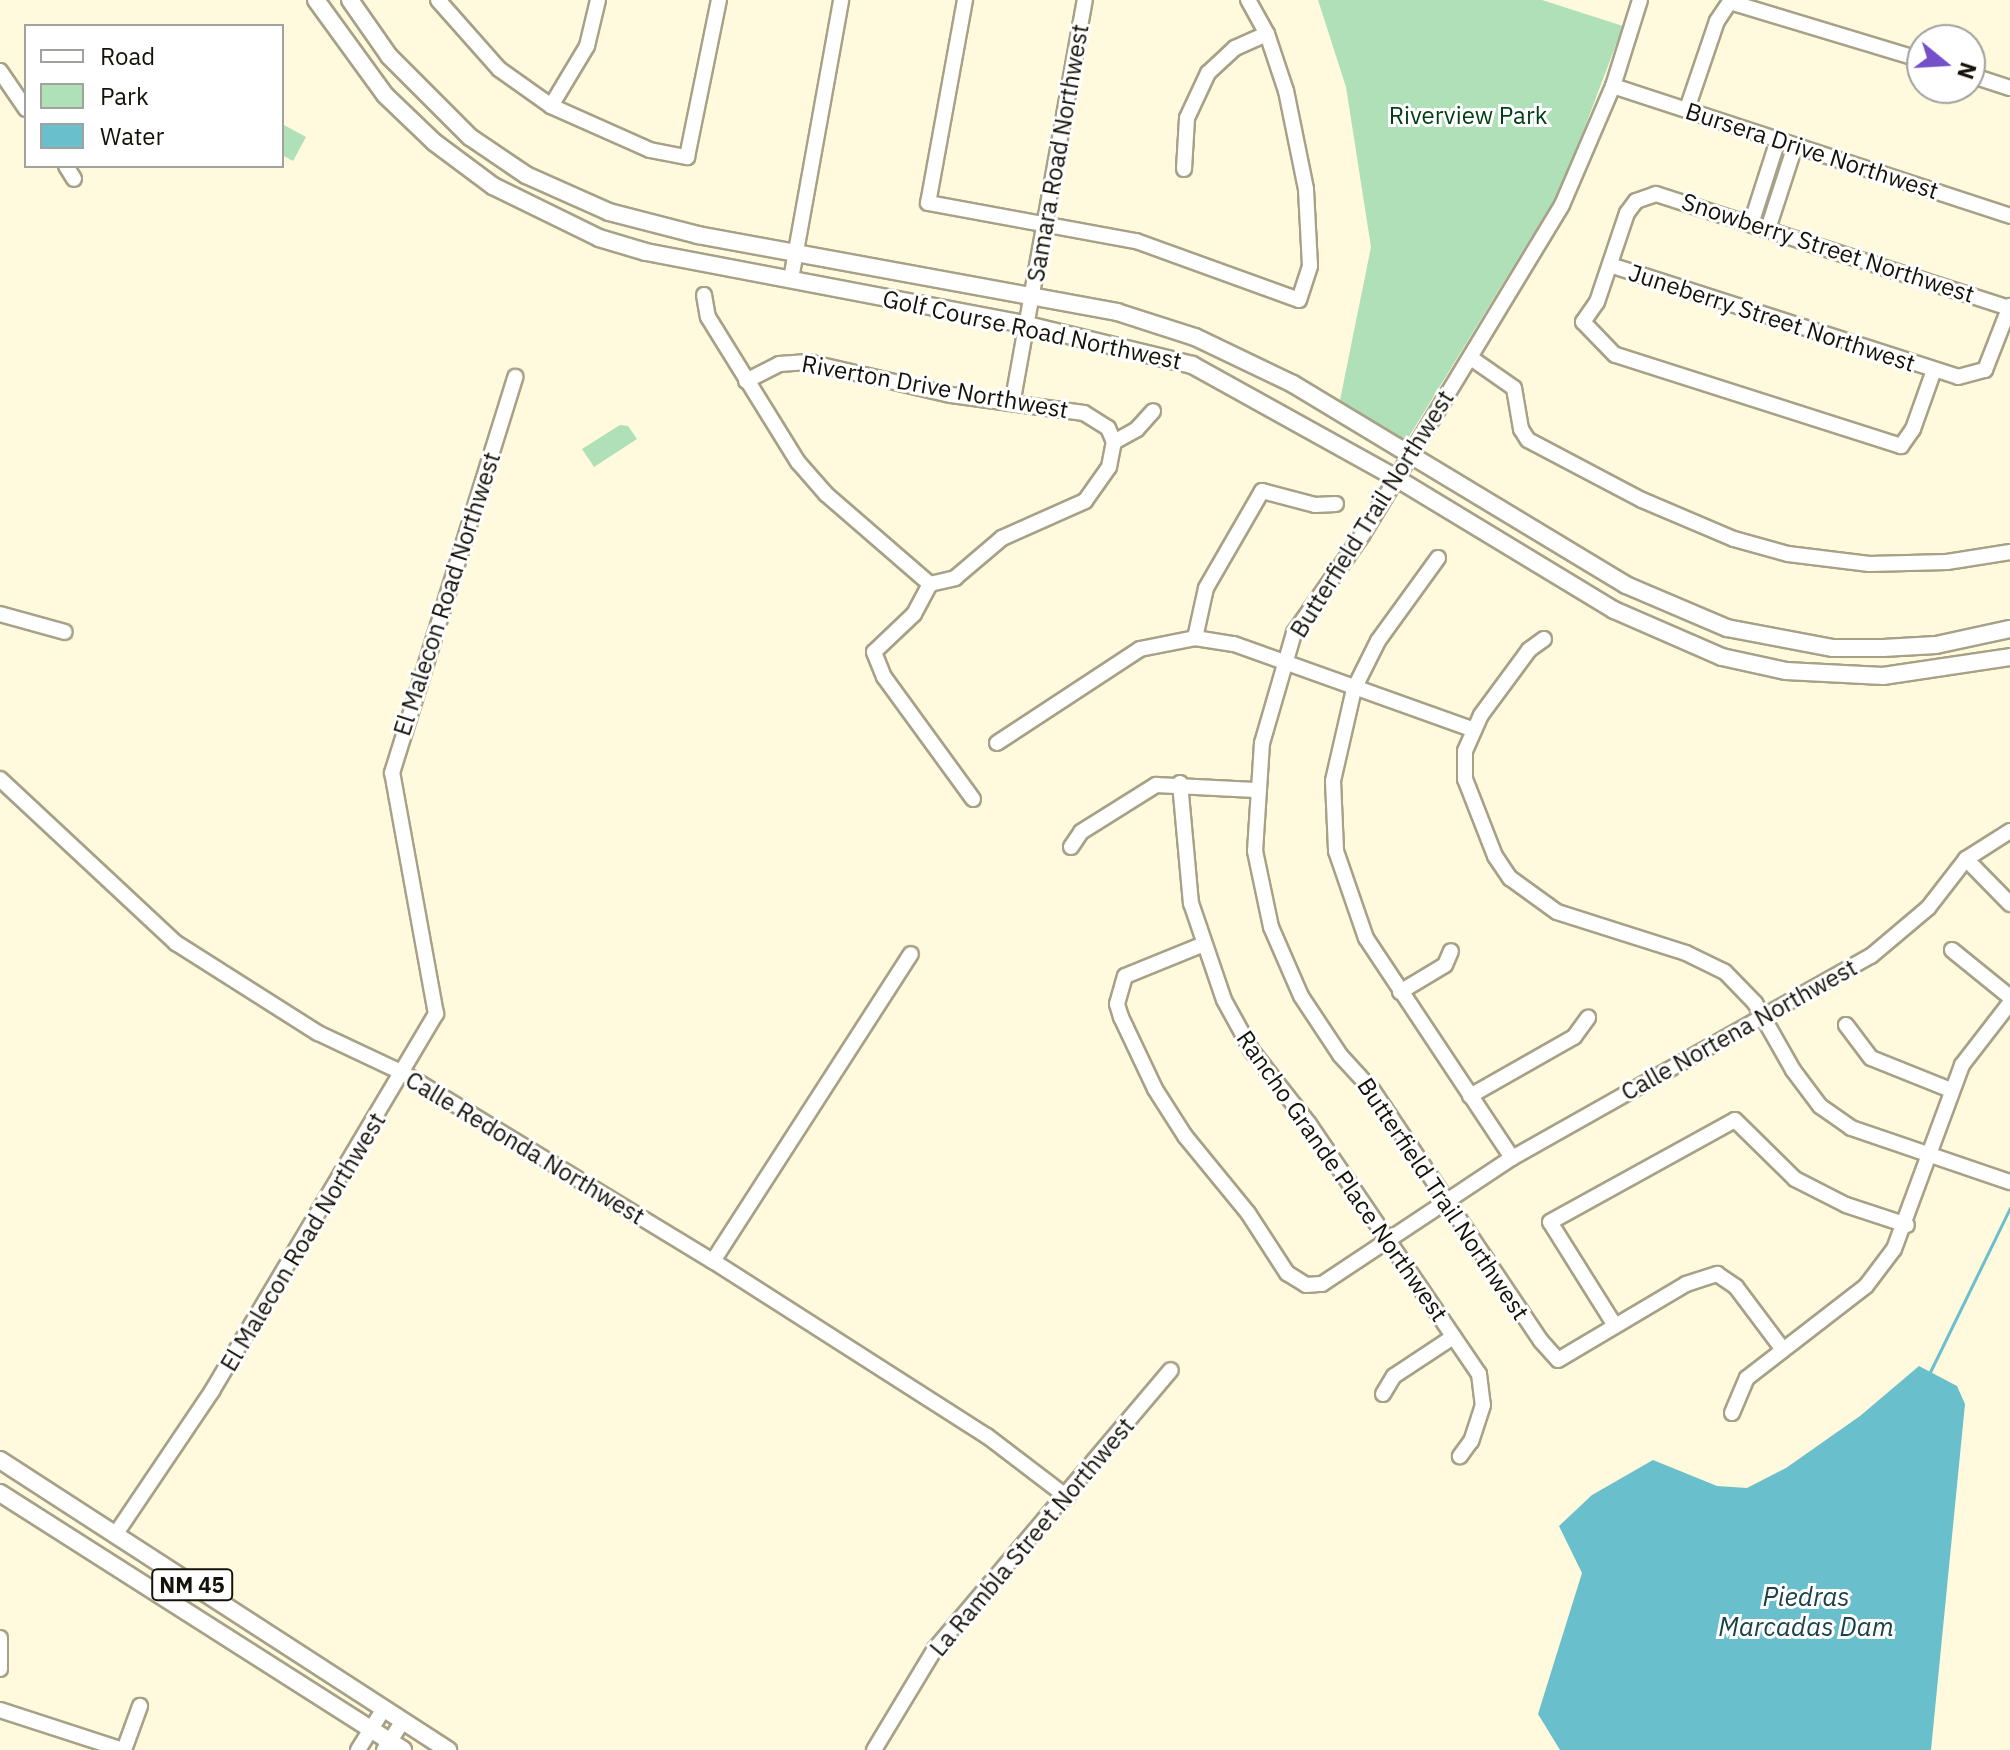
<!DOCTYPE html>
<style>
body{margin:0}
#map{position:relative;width:2010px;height:1750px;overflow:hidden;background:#fff9dd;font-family:"IBM Plex Sans",sans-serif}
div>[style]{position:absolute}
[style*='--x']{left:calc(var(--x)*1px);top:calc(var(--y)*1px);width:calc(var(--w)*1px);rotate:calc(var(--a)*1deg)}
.green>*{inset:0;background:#b0e0b7}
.water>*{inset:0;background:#6abfcc}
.stream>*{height:3px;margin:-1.5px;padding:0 1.5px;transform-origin:1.5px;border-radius:1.5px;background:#6abfcc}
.roads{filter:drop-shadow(2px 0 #a6a187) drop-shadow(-2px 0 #a6a187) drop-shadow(0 2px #a6a187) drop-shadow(0 -2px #a6a187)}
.minor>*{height:14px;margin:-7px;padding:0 7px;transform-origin:7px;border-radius:7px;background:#fff}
.major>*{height:16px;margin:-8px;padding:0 8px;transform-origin:8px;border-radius:8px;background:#fff}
span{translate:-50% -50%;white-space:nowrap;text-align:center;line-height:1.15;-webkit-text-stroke:6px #fff;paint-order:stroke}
.shield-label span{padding:2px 6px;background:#fff;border:2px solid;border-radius:6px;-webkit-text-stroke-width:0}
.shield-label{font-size:22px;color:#151309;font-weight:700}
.park-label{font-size:24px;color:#003d14}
.street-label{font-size:24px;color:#151309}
.water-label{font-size:26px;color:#1a4248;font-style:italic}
.legend{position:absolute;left:24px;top:24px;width:260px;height:144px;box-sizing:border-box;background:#fff;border:2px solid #a1a19d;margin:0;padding:10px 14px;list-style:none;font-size:24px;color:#151309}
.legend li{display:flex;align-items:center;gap:16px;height:40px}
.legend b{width:40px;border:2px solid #a1a19d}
.north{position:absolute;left:1906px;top:24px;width:80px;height:80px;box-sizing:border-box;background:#fff;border:2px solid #a1a19d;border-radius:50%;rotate:108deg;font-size:22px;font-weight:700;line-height:32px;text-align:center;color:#151309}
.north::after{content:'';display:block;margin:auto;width:28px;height:36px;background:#7450c9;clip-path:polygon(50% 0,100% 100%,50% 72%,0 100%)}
</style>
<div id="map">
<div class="green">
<i style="clip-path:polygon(1318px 0,1542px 0,1623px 26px,1563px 185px,1407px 440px,1395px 439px,1339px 405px,1371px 247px,1346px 87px)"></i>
<i style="clip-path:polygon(282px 124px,306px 137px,293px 161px,282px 155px)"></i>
<i style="clip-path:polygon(620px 425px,628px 426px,637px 439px,594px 467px,582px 449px)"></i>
</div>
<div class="water">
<i style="clip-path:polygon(1919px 1366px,1957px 1386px,1965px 1404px,1931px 1750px,1560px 1750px,1538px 1714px,1582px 1573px,1559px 1526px,1592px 1495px,1653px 1460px,1717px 1486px,1747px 1488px,1786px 1468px,1860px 1416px)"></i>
</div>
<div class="stream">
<i style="--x:1929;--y:1374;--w:185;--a:-64"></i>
</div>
<div class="roads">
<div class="minor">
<i style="--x:438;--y:0;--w:92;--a:48.5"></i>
<i style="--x:499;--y:69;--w:64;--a:35.4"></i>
<i style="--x:551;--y:106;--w:108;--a:24"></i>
<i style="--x:650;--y:150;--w:38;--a:11"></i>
<i style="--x:687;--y:157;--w:160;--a:-78.5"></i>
<i style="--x:965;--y:0;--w:206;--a:100.3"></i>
<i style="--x:928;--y:203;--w:211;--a:10.4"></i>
<i style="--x:1136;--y:241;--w:173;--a:19.9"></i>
<i style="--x:1299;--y:300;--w:36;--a:-72"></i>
<i style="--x:1310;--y:266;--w:77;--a:-93"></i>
<i style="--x:1306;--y:189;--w:100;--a:-101.5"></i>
<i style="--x:1286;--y:91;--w:60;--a:-108.4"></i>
<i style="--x:1267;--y:34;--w:39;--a:-119"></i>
<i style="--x:1640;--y:0;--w:90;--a:107.4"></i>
<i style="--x:1613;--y:86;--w:129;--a:113.2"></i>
<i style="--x:1562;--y:205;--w:385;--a:121.2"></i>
<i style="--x:1363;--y:534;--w:121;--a:124.9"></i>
<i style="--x:1294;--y:633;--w:115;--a:106.2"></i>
<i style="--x:1262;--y:743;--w:108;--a:93.7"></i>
<i style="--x:1255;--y:851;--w:78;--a:78.1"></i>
<i style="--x:1271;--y:927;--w:75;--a:66.5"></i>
<i style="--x:1301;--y:996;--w:71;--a:56.5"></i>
<i style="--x:1340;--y:1055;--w:49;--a:47.5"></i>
<i style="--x:1373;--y:1091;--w:301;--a:56.1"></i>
<i style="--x:1541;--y:1341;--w:25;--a:48"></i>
<i style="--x:1558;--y:1360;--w:149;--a:-30.7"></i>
<i style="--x:1686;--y:1284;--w:33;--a:-18"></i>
<i style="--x:1717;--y:1274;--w:23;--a:34"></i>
<i style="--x:1736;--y:1287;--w:75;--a:53.1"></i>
<i style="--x:0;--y:71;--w:46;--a:55.6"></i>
<i style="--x:1970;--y:75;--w:42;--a:18"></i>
<i style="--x:1613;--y:86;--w:418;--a:18.1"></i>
<i style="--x:551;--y:106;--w:70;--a:-59"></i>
<i style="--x:587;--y:46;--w:47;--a:-76.6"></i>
<i style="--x:1687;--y:109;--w:93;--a:-71.2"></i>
<i style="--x:1717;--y:21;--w:23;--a:-56"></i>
<i style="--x:1730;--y:2;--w:201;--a:16.8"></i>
<i style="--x:66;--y:166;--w:15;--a:58"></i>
<i style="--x:1184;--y:169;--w:51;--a:-86.6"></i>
<i style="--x:1187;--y:118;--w:50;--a:-65"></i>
<i style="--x:1208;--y:73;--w:37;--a:-43"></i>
<i style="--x:1235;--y:48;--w:35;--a:-24"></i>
<i style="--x:1751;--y:224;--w:88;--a:-72.2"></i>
<i style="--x:1768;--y:229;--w:87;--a:-72"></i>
<i style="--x:1610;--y:265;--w:366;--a:17.8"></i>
<i style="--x:1958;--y:377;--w:28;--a:-15"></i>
<i style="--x:1985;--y:370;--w:69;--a:-68.7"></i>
<i style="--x:791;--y:279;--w:283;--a:-79.8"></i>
<i style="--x:704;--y:295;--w:22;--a:80"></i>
<i style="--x:708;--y:317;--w:171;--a:58.2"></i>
<i style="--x:798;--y:462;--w:43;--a:48.8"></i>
<i style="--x:826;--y:494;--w:138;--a:40.9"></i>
<i style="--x:1471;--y:358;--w:52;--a:34.9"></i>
<i style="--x:1514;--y:388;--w:42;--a:80.3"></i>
<i style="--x:1521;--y:429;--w:13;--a:58"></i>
<i style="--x:1528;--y:440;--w:129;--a:27.8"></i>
<i style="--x:1642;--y:500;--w:100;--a:23"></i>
<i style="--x:1734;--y:539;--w:56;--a:15.5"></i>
<i style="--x:1788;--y:554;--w:82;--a:7"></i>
<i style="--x:1869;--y:564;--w:78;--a:-1.5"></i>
<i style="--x:1947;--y:562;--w:64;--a:-9"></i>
<i style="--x:1934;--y:370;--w:63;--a:109.6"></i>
<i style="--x:1913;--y:429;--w:21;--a:125"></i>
<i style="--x:1901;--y:446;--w:300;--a:-162.3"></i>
<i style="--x:1615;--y:355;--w:46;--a:-134.1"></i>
<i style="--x:1583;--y:322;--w:24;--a:-55"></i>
<i style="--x:1597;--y:302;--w:94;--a:-71.4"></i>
<i style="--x:1627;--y:213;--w:15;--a:-53"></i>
<i style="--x:1636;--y:201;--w:21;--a:-19"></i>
<i style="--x:1656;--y:194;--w:371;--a:17.9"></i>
<i style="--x:746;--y:381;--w:37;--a:-27"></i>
<i style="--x:779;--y:364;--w:29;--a:-4"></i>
<i style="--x:808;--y:362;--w:147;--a:13"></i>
<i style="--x:951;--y:395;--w:134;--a:7.7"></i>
<i style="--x:1084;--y:413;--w:28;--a:32"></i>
<i style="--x:1108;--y:428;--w:15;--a:67"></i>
<i style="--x:1013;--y:399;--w:405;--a:-79.8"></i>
<i style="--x:1438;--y:558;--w:102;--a:125.9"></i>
<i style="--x:1378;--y:641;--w:54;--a:116.6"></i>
<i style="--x:1354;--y:689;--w:94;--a:102.9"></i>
<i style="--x:1333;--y:781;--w:70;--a:87.5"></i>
<i style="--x:1336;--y:851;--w:92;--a:71"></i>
<i style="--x:1366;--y:938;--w:264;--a:56.4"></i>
<i style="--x:0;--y:614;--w:67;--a:15.5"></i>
<i style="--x:1195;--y:638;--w:51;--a:-77.6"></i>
<i style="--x:1206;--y:588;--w:112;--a:-60"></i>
<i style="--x:1262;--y:491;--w:55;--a:14.8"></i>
<i style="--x:1315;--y:505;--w:21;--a:-3"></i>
<i style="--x:1544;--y:639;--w:19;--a:144"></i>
<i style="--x:1529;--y:650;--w:81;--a:126.4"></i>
<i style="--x:1481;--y:715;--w:39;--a:114"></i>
<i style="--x:1465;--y:751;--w:28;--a:90"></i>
<i style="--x:1465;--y:779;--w:83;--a:68.7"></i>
<i style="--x:1495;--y:856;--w:27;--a:56"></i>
<i style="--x:1510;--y:878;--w:58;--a:35.9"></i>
<i style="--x:1557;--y:912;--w:135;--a:17.6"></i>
<i style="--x:1686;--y:953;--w:43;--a:26"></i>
<i style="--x:1725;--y:972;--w:43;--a:45.9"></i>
<i style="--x:1755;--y:1003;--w:77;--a:60.4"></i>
<i style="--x:1793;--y:1070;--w:45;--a:53.1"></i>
<i style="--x:1820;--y:1106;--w:38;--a:35"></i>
<i style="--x:1851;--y:1128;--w:168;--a:18.8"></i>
<i style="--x:997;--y:743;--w:171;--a:-33.3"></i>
<i style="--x:1140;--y:649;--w:56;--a:-11.3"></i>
<i style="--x:1195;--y:638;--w:39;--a:9"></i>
<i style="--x:1234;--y:644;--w:252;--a:19.7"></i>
<i style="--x:0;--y:779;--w:241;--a:43"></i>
<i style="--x:176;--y:943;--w:168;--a:32.4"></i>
<i style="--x:318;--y:1033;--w:96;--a:25.2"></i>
<i style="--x:405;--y:1074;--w:360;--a:31.3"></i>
<i style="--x:713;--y:1261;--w:325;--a:32.6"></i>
<i style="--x:987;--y:1436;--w:101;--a:37.3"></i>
<i style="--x:1180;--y:783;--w:121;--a:84.8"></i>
<i style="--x:1191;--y:903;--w:102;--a:71.2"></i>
<i style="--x:1224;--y:1000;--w:58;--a:61.2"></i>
<i style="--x:1252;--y:1051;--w:93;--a:52"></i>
<i style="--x:1309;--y:1124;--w:302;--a:55.8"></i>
<i style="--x:1479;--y:1374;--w:31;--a:83"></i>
<i style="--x:1483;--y:1405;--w:38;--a:108"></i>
<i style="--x:1471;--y:1441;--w:19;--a:126"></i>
<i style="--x:973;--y:799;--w:151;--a:-126.1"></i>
<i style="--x:884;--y:677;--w:27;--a:-112"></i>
<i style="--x:874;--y:652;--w:55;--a:-43.5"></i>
<i style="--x:914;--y:614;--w:34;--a:-62"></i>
<i style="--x:930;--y:584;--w:26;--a:-13"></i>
<i style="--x:955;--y:578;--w:62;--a:-40.4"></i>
<i style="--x:1002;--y:538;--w:91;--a:-24"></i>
<i style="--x:1085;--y:501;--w:42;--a:-54.8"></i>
<i style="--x:1109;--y:467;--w:25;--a:-79"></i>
<i style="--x:1114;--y:442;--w:26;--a:-29"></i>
<i style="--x:1137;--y:429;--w:24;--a:-48"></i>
<i style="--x:1071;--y:847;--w:18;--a:-56"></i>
<i style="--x:1081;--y:832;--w:89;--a:-32.1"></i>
<i style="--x:1156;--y:785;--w:99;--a:2.9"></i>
<i style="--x:1966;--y:859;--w:63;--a:45.6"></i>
<i style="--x:1204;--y:944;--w:85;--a:157.9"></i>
<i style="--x:1125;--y:976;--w:29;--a:106"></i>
<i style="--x:1117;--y:1004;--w:14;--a:73"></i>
<i style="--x:1121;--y:1017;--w:80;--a:64.7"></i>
<i style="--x:1155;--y:1089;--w:56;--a:57.4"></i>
<i style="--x:1185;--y:1136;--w:99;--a:50.7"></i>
<i style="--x:1248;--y:1213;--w:72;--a:57"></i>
<i style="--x:1287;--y:1273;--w:22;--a:32"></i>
<i style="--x:1306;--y:1285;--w:16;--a:-4"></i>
<i style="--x:1322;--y:1284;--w:228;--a:-33.6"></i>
<i style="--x:1512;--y:1158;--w:412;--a:-29.4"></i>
<i style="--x:1871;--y:956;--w:75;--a:-40.1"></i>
<i style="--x:1928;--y:908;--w:62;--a:-52.2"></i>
<i style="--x:1966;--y:859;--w:52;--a:-32.5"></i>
<i style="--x:1952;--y:950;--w:75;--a:39"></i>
<i style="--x:1400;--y:992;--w:52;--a:-31"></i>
<i style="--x:1445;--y:965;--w:15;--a:-67"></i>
<i style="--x:1846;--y:1025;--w:41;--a:52.9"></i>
<i style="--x:1871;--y:1058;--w:86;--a:21.8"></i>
<i style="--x:1470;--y:1096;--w:120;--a:-29.6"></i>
<i style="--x:1574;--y:1037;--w:24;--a:-54"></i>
<i style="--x:713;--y:1261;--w:365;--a:-57.2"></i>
<i style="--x:1614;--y:1324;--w:120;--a:-122.1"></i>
<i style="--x:1550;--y:1222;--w:211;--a:-28.9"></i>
<i style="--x:1735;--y:1120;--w:84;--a:44.5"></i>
<i style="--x:1795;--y:1179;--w:57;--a:27"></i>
<i style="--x:1846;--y:1205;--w:64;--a:18.2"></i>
<i style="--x:1383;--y:1394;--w:21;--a:-59"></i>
<i style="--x:1394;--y:1376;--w:71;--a:-33.5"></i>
<i style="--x:1732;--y:1413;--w:38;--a:-67"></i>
<i style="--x:1747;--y:1378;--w:150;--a:-37.7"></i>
<i style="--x:1866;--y:1286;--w:46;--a:-52.9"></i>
<i style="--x:1894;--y:1249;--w:196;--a:-69.7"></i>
<i style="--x:1962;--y:1065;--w:78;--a:-52.3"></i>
<i style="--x:115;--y:1535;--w:174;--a:-56"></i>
<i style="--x:212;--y:1391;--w:439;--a:-59.3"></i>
<i style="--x:436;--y:1014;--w:245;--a:-100.3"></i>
<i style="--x:392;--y:773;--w:415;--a:-72.7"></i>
<i style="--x:0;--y:1638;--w:31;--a:90"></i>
<i style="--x:0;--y:1710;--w:129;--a:18"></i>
<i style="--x:124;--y:1750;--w:47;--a:-70"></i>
<i style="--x:358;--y:1750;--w:47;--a:-58"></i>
<i style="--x:384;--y:1750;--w:33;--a:-57"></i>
<i style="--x:874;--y:1750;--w:118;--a:-58.9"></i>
<i style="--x:935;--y:1649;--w:365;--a:-49.8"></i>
</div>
<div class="major">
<i style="--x:316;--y:0;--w:117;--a:54"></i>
<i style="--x:385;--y:95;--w:68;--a:43.8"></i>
<i style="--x:434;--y:142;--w:74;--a:36.7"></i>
<i style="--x:493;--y:186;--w:118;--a:26.1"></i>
<i style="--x:599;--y:238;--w:49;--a:16.6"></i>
<i style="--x:646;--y:252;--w:388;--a:10.8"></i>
<i style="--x:1027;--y:325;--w:170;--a:13.6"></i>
<i style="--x:1192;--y:365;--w:233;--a:29"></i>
<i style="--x:1396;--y:478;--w:255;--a:31.2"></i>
<i style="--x:1614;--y:610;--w:118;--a:23.5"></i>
<i style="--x:1722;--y:657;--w:66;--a:12.3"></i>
<i style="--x:1786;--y:671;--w:97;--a:3"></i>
<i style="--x:1883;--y:676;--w:128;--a:-8.5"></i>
<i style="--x:350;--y:0;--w:68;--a:55.1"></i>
<i style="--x:389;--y:56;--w:115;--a:45"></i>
<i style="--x:470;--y:137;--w:68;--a:34.2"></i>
<i style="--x:526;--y:175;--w:91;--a:24"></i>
<i style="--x:609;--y:212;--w:92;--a:14.5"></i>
<i style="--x:698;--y:235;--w:426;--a:10.4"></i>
<i style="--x:1117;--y:312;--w:82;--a:17.8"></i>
<i style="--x:1195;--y:337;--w:109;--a:25.6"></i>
<i style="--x:1293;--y:384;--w:389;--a:31.1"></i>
<i style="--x:1626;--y:585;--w:110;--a:23.1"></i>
<i style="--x:1727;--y:628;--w:108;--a:10.7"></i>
<i style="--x:1833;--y:648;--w:50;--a:0"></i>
<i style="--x:1883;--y:648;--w:53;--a:-3.2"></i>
<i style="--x:1936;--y:645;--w:76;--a:-12.2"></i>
<i style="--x:0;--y:1460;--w:534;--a:32.92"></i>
<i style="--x:0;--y:1493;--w:478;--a:32.5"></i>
</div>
</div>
<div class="shield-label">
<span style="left:192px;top:1585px">NM 45</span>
</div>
<div class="park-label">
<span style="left:1468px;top:116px">Riverview Park</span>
</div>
<div class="street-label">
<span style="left:1812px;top:151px;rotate:18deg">Bursera Drive Northwest</span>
<span style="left:1058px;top:153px;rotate:-80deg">Samara Road Northwest</span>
<span style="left:1828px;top:248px;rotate:18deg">Snowberry Street Northwest</span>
<span style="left:1772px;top:318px;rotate:18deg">Juneberry Street Northwest</span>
<span style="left:1032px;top:330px;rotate:12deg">Golf Course Road Northwest</span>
<span style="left:935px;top:387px;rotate:10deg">Riverton Drive Northwest</span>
<span style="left:1372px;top:514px;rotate:-58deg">Butterfield Trail Northwest</span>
<span style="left:447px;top:594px;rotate:-72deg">El Malecon Road Northwest</span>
<span style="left:1739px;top:1030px;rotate:-29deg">Calle Nortena Northwest</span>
<span style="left:525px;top:1148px;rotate:31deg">Calle Redonda Northwest</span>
<span style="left:1342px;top:1176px;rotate:55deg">Rancho Grande Place Northwest</span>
<span style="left:1443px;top:1199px;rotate:56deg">Butterfield Trail Northwest</span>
<span style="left:303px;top:1242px;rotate:-59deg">El Malecon Road Northwest</span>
<span style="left:1032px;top:1537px;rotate:-50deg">La Rambla Street Northwest</span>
</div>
<div class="water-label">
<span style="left:1806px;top:1612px">Piedras<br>Marcadas Dam</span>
</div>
<ul class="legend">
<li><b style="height:10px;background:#fff"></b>Road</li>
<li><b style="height:22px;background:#b0e0b7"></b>Park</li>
<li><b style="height:22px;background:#6abfcc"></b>Water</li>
</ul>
<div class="north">N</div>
</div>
